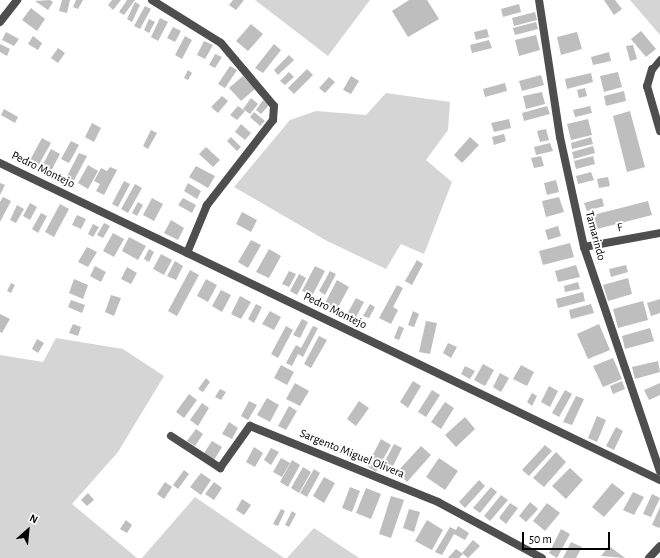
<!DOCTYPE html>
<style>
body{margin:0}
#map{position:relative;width:660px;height:558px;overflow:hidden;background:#fff;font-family:"Alegreya Sans",sans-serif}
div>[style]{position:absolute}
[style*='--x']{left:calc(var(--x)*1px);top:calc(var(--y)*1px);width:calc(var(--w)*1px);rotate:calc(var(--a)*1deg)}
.green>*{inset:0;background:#d5d5d5}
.building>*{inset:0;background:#bebebe}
.service>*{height:7px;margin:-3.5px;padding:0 3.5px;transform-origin:3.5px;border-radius:3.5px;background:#4e4e4e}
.minor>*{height:8px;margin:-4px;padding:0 4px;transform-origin:4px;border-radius:4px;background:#4e4e4e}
span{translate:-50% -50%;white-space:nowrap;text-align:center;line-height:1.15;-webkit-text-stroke:4px #fff;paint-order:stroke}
.street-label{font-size:12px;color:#000}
.north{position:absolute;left:8px;top:510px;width:40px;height:40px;-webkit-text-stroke:3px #fff;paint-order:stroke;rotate:27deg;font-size:11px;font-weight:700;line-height:16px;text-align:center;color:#000}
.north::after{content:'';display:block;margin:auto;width:14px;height:18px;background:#000;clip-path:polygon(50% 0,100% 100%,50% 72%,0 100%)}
.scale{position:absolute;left:522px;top:532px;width:88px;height:18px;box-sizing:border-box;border:2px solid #000;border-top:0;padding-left:5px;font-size:12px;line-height:14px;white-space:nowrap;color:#000;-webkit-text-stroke:3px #fff;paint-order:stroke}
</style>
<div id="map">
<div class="green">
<i style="clip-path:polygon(255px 0,370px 0,328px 56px)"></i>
<i style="clip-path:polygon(630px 0,660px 0,660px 35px)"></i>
<i style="clip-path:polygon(386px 93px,450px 102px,448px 130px,426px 160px,452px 182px,424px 254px,401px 244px,386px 269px,327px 241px,234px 187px,290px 120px,316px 111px,366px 115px)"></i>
<i style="clip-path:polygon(56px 338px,123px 349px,164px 376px,118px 452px,72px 504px,137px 558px,0 558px,0 355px,43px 362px)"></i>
<i style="clip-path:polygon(195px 497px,284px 558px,142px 558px)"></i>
<i style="clip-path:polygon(314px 528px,359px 558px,287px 558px)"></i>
</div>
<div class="building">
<i style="clip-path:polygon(50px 0,53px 2px,48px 10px,35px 1px)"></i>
<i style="clip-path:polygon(62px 0,70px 0,67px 13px,59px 11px)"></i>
<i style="clip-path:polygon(76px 0,83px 0,78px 9px,73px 7px)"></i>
<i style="clip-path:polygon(112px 0,121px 0,113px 10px,108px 5px)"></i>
<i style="clip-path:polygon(127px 0,135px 0,124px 15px,119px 12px)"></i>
<i style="clip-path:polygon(233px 0,244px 0,236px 10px,229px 5px)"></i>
<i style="clip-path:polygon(409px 0,427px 0,439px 19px,408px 37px,392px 11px)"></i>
<i style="clip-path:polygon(604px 0,615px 0,622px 9px,614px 15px)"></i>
<i style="clip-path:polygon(135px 2px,140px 5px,132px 22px,127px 19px)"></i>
<i style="clip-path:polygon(519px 4px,521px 12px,503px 17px,501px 9px)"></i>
<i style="clip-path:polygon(145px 6px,151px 9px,140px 29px,134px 26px)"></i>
<i style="clip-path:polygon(31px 8px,45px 19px,37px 31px,22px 20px)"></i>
<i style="clip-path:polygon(535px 12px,537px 20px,514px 26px,512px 18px)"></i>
<i style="clip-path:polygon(160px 18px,168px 22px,158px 41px,151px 37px)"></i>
<i style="clip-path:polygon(149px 19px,155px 22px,149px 33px,144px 30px)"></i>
<i style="clip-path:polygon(536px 22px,538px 29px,515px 35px,513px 28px)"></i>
<i style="clip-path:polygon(251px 24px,263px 34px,248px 51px,236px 41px)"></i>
<i style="clip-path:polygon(173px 27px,181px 31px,175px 42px,167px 38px)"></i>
<i style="clip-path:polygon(487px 29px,489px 37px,476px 40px,474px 32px)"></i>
<i style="clip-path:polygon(641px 31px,656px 49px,646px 57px,631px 39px)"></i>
<i style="clip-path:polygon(6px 32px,19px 39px,14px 46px,2px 40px)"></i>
<i style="clip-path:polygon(577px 32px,582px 49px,561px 55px,557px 37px)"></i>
<i style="clip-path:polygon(536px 35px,540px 50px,519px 56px,515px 40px)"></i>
<i style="clip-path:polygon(33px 36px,42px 43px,38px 50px,28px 44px)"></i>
<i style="clip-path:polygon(185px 36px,192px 40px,182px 59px,175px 55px)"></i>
<i style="clip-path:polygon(489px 40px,492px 48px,472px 53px,470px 45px)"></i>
<i style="clip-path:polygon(204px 41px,213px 45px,205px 59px,197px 55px)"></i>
<i style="clip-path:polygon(0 44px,10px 49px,7px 56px,0 52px)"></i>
<i style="clip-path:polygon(274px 44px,281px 50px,263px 73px,255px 68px)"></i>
<i style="clip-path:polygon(633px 45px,637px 59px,630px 61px,626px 46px)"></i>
<i style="clip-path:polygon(58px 48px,65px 53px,58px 63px,51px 58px)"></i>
<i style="clip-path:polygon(609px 52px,611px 61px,593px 65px,591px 57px)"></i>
<i style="clip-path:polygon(215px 54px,222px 57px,215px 68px,209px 65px)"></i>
<i style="clip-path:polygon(289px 55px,294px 60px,278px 75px,274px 70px)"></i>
<i style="clip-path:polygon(230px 66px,237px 70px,225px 88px,218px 84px)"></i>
<i style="clip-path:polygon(307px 69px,313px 75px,294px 94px,288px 88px)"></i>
<i style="clip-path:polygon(188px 70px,192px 73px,188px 80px,184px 78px)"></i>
<i style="clip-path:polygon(289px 72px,294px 77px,285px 85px,280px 81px)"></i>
<i style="clip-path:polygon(618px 72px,622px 87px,604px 92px,600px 76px)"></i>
<i style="clip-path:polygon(591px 73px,593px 82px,567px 89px,565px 79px)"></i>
<i style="clip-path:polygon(541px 75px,544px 85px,522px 91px,519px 81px)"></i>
<i style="clip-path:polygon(243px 76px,255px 89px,241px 101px,229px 88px)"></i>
<i style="clip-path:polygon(351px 76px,359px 81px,351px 94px,343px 90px)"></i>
<i style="clip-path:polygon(329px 77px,335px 82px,325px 93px,319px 88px)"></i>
<i style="clip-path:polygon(505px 83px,507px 91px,485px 97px,483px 89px)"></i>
<i style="clip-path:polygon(585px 88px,587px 96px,579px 98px,577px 90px)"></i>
<i style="clip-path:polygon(624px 91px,626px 101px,606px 106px,604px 96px)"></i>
<i style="clip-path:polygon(542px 92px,545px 104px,526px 109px,523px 96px)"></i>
<i style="clip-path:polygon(222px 96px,228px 101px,218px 113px,211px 107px)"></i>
<i style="clip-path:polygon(251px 98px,258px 104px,250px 114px,243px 109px)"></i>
<i style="clip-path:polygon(263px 100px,269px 105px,261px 114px,256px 110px)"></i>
<i style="clip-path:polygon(238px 106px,245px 111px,237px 120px,230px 115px)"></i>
<i style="clip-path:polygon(547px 106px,550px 114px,524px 121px,522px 113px)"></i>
<i style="clip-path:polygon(590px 106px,592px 113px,575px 117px,573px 110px)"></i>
<i style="clip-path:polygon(4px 109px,18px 117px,15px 123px,1px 115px)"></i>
<i style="clip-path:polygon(630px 111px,645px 167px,627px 172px,613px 116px)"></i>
<i style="clip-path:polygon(254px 112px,265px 121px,260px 126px,250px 117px)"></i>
<i style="clip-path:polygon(509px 119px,511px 128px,494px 132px,491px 123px)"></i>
<i style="clip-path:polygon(588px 119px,592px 135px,571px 140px,567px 124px)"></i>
<i style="clip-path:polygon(92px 123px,101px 128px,94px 142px,85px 137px)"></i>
<i style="clip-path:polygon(241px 124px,251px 133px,245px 140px,235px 132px)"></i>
<i style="clip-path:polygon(546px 129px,549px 140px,540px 142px,537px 131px)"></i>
<i style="clip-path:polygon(151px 130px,157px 133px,148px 149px,143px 146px)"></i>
<i style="clip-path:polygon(504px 134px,506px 141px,494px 145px,492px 137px)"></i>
<i style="clip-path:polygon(231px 137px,241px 147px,237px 151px,227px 141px)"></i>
<i style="clip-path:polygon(470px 137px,479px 145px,462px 163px,454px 155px)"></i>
<i style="clip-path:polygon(591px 137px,593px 144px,572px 149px,571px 143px)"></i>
<i style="clip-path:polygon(42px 138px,51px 143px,38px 166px,29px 162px)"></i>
<i style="clip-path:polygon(71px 141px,79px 145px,69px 163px,61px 159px)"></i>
<i style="clip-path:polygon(550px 143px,553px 151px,536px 155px,534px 147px)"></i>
<i style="clip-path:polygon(593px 146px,595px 153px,574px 159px,572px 152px)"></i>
<i style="clip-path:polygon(206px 147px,220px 160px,213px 167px,199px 154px)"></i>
<i style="clip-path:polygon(51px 149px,60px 154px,50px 173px,41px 168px)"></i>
<i style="clip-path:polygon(79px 153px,87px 156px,71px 186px,64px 182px)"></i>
<i style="clip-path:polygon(541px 156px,544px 166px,534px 168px,531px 158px)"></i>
<i style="clip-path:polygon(593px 156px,595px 164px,576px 169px,574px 161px)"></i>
<i style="clip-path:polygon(88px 165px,98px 171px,88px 189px,78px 183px)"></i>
<i style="clip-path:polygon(196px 166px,215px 176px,208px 188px,189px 177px)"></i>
<i style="clip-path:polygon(110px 167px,117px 170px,104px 195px,96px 191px,100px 184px,94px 181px,101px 168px,107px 171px)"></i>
<i style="clip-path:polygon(591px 172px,594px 180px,578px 184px,576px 176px)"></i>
<i style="clip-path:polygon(608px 177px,610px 186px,599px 188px,597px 179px)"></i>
<i style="clip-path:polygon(556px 180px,559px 192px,547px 195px,544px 183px)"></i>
<i style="clip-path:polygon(124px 181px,130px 184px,118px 207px,112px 204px)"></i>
<i style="clip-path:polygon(0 183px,5px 185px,0 195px)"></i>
<i style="clip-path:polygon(188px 183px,201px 191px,197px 199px,184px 191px)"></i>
<i style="clip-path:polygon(135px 184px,142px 188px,128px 213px,121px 209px)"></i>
<i style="clip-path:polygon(3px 197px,11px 201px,0 222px,0 202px)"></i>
<i style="clip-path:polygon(559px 197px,564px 212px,546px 217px,542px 201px)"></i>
<i style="clip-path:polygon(152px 198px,163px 204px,154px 221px,143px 215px)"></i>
<i style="clip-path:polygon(183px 198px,196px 205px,192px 213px,178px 205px)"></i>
<i style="clip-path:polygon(602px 198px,604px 206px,587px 211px,584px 203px)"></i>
<i style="clip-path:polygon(648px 201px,652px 215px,597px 229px,593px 215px)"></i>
<i style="clip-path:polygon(138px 202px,143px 205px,137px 216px,132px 213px)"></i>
<i style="clip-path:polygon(30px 203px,37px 207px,30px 220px,23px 216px)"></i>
<i style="clip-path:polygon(60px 204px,69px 209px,54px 237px,45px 232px)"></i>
<i style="clip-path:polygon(17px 205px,24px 209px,16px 223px,10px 220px)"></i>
<i style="clip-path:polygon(242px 212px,257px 220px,251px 232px,236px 224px)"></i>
<i style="clip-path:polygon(41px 213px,47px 216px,38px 233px,32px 229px)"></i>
<i style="clip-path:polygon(77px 215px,86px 219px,81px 229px,72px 225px)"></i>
<i style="clip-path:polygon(171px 220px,184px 228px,178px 240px,164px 233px)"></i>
<i style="clip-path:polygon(104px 223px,110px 226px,103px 238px,97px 235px)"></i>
<i style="clip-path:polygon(93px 224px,99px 227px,93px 237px,88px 234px)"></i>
<i style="clip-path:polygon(558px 226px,561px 236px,548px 240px,545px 230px)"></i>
<i style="clip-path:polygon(113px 233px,124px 239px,114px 257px,103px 251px)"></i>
<i style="clip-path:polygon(129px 237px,146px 246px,138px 260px,122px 251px)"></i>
<i style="clip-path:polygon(251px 240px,261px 245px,248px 268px,238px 262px)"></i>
<i style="clip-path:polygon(570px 243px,574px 257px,543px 265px,539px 251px)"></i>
<i style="clip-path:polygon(87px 247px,97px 252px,88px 267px,78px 262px)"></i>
<i style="clip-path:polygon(149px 249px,154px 252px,149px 262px,144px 259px)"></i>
<i style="clip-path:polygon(269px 249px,281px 256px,269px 278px,256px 272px)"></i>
<i style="clip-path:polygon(161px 254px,172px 260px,164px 275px,153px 269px)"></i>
<i style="clip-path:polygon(417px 260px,423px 264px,412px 285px,405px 281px)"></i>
<i style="clip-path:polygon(175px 261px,183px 266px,176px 280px,167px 276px)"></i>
<i style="clip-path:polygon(576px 265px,580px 277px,558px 282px,555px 271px)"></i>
<i style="clip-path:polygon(626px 265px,628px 272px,611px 277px,609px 269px)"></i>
<i style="clip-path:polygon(95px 266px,106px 272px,101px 282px,90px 276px)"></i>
<i style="clip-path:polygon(315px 266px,325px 271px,312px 296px,302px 291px)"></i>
<i style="clip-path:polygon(127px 267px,137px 273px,131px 284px,121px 279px)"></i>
<i style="clip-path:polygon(190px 270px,199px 275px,177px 316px,168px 311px)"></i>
<i style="clip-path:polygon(289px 271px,296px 274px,289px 287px,282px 284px)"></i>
<i style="clip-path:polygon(330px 271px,336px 274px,325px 295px,319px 291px)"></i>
<i style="clip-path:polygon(299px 274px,306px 278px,297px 295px,290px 291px)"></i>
<i style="clip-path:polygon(628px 278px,632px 294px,608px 301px,603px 285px)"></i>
<i style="clip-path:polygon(74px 279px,88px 285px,83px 299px,69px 293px)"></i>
<i style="clip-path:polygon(206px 279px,217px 285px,208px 302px,197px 296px)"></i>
<i style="clip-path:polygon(337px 280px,349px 287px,336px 311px,324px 305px)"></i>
<i style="clip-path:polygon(578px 282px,580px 289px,565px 292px,564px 286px)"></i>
<i style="clip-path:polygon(11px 283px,15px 285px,11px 293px,7px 291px)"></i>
<i style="clip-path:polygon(397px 285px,403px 288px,393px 307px,398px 310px,391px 324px,379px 318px)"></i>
<i style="clip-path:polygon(221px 290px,231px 295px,222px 312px,212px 306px)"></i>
<i style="clip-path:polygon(583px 292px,585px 301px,558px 308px,556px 299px)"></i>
<i style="clip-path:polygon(111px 295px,121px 298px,114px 316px,105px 312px)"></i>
<i style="clip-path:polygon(240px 296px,251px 302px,241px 319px,231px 314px)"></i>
<i style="clip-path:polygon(356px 298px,364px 302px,354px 321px,346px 316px)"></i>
<i style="clip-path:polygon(660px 299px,660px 313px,651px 316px,647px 303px)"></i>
<i style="clip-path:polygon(71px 300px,85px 305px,82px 313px,68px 307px)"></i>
<i style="clip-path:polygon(643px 301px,648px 320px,618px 328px,613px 309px)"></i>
<i style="clip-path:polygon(256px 304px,262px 307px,254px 323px,248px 319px)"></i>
<i style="clip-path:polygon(370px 304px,375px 307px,369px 318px,363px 316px)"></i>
<i style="clip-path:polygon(591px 304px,594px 313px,571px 319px,569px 310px)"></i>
<i style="clip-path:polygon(270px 311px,281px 317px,274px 330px,262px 324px)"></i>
<i style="clip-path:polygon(413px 311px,419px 314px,414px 327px,408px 325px)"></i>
<i style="clip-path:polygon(0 314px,10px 319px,2px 333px,0 332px)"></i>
<i style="clip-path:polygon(302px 319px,308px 322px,300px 338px,293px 335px)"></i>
<i style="clip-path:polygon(426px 321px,437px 323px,430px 354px,419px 352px)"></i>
<i style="clip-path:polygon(73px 324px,81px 327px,78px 336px,69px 333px)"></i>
<i style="clip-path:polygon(599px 324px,610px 350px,588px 359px,577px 334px)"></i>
<i style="clip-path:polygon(286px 326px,293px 330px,278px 358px,271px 354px)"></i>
<i style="clip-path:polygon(313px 326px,318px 328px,303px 357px,298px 354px,292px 366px,286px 363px,296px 345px,301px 348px)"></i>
<i style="clip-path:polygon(399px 326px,404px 328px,399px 340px,394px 338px)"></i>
<i style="clip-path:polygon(650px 328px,654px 341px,625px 349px,622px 336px)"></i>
<i style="clip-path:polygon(319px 336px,327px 340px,311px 368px,304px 364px)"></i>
<i style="clip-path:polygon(37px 339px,44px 343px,38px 353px,32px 349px)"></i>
<i style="clip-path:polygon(448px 343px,457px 347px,451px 358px,443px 353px)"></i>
<i style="clip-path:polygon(613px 358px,622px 379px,603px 387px,593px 366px)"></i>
<i style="clip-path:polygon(658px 361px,660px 372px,635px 379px,632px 367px)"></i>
<i style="clip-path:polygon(483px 364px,494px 370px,485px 386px,474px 380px)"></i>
<i style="clip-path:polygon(281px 365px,294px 372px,287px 385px,274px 378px)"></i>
<i style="clip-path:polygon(521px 365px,534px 372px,527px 386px,513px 379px)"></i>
<i style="clip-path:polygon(465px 366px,475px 371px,470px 379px,461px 374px)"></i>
<i style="clip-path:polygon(500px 373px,509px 378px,501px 392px,493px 387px)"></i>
<i style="clip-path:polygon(206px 378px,210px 382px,203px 392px,198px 389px)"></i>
<i style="clip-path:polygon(413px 381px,421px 386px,408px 408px,400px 402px)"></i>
<i style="clip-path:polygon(622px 381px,625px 389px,613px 394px,610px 386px)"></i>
<i style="clip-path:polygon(295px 383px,309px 391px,300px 406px,286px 399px)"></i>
<i style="clip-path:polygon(660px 383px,660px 395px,649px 400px,644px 390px)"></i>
<i style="clip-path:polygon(549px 386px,558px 391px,550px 407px,541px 402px)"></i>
<i style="clip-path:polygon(220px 389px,226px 392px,221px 400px,215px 397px)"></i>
<i style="clip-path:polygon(432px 390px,440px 395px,426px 417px,418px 412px)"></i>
<i style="clip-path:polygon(565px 390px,572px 394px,559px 417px,552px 413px)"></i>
<i style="clip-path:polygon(532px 393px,537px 396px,532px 406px,527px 402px)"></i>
<i style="clip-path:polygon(189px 394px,197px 400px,184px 418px,176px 412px)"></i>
<i style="clip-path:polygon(576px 396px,584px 399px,572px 425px,563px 422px)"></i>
<i style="clip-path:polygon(267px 398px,279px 405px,270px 422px,257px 415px)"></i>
<i style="clip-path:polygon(249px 401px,257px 405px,248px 420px,241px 416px)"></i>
<i style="clip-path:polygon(359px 401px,369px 408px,356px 426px,347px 419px)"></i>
<i style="clip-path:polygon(445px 402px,454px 408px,441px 429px,431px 422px)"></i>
<i style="clip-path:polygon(202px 403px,209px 408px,198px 426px,190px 420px)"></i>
<i style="clip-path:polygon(289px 406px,297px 411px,286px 430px,278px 426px)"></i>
<i style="clip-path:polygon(597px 416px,606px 420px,597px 442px,588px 438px)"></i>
<i style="clip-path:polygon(465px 417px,475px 429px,456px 447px,445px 435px)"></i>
<i style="clip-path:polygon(229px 422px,238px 428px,232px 439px,222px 434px)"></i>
<i style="clip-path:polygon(616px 427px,623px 431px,614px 450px,606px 446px)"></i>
<i style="clip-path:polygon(196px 429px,203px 434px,195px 446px,187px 441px)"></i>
<i style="clip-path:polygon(381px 439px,391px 445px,376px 472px,367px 466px)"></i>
<i style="clip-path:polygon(212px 441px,222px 447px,214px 460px,204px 453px)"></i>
<i style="clip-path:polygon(394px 444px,402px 448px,392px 468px,384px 463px)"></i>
<i style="clip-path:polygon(545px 445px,552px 451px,529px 476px,522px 470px)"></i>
<i style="clip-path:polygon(421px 446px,431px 455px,407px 482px,397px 472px)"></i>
<i style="clip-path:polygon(254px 447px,263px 453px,255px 467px,246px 462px)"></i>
<i style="clip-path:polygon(271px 448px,279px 452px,271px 465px,264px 460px)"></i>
<i style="clip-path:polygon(556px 452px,566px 462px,544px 487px,533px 478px)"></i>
<i style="clip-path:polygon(281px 458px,290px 463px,282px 477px,273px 472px)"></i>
<i style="clip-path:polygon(439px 458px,458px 471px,445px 490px,426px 477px)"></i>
<i style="clip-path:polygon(292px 460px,300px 465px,288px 487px,280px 482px)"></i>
<i style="clip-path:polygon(303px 467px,311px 472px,299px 493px,291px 488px)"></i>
<i style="clip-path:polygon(570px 468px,583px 480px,566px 499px,552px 486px)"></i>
<i style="clip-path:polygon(314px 469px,320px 473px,307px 497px,300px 493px)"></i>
<i style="clip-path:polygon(184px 470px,189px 474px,178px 489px,173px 485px)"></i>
<i style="clip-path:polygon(201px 473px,211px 480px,201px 495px,190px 487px)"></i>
<i style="clip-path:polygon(324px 477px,335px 483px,324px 503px,313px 496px)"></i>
<i style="clip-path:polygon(479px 480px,485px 486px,465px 508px,459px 502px)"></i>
<i style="clip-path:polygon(165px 482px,172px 487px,164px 499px,157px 494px)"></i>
<i style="clip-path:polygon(214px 482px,222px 488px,214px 500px,205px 494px)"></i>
<i style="clip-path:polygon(612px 483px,625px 493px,604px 517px,592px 507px)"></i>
<i style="clip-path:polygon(350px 487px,360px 491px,352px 512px,342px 508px)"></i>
<i style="clip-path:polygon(491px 487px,497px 492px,480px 513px,473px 508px)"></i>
<i style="clip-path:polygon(366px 488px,381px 494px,371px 519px,356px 513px)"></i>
<i style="clip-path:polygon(633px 492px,644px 497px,634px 515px,623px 510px)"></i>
<i style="clip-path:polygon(88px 493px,94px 500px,87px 506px,81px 500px)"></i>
<i style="clip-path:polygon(652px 494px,660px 498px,651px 517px,643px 514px)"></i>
<i style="clip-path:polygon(501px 495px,508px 500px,490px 521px,484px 516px)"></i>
<i style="clip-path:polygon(391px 496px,404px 500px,391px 538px,379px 534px)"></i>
<i style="clip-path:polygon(242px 499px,251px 505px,244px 515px,236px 510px)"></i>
<i style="clip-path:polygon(530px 502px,538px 509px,526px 522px,519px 516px)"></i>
<i style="clip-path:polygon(510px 503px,518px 508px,506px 524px,499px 518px)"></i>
<i style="clip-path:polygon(547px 503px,560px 513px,545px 531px,533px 521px)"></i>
<i style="clip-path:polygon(660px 507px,660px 526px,659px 528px,652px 525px)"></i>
<i style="clip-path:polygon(281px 509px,285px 511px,278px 526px,273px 524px)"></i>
<i style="clip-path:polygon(409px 509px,420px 512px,414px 532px,403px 528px)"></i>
<i style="clip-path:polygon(292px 511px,296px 514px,289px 527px,285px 525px)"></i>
<i style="clip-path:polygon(126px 520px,132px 525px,127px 533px,120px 529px)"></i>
<i style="clip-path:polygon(427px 520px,443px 530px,432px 550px,415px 541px)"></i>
<i style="clip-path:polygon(458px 526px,469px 533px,465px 540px,454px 534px,442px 555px,435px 552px,450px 527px,456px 530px)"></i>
<i style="clip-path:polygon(561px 529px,570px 534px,557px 558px,549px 553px)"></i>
<i style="clip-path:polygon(473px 540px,480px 546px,468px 558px,462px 553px)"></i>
<i style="clip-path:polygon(571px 542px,582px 547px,576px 558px,563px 558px)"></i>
<i style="clip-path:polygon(609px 546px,625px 558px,601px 556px)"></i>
<i style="clip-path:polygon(456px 549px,463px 554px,459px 558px,448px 558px)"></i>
</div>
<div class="service">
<i style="--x:652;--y:69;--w:13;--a:-51"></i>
</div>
<div class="minor">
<i style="--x:152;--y:0;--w:81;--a:31.9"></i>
<i style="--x:221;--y:43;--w:82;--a:49.9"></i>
<i style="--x:274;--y:106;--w:14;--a:94"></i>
<i style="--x:273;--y:120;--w:108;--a:127.8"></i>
<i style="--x:207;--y:205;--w:52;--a:112.6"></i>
<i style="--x:539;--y:0;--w:139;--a:81.3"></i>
<i style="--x:560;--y:137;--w:113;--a:77.7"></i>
<i style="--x:584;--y:247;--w:237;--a:71.3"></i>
<i style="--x:0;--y:22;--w:28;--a:-52"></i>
<i style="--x:652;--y:69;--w:18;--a:106"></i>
<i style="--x:647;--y:86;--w:47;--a:73.9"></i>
<i style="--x:0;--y:163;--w:732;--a:25.66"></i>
<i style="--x:584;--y:247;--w:77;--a:-10.4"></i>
<i style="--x:171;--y:436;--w:59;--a:33.1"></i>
<i style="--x:220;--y:468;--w:52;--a:-54.5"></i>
<i style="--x:250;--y:426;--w:203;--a:22"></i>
<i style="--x:438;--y:502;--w:118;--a:28.3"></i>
<i style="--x:649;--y:558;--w:16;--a:-47"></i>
</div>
<div class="street-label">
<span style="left:43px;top:170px;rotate:26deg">Pedro Montejo</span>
<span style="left:620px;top:228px;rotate:-11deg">F</span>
<span style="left:595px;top:236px;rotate:75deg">Tamarindo</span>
<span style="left:335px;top:311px;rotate:26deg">Pedro Montejo</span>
<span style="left:352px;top:454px;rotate:22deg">Sargento Miguel Olivera</span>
</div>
<div class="north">N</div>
<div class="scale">50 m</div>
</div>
